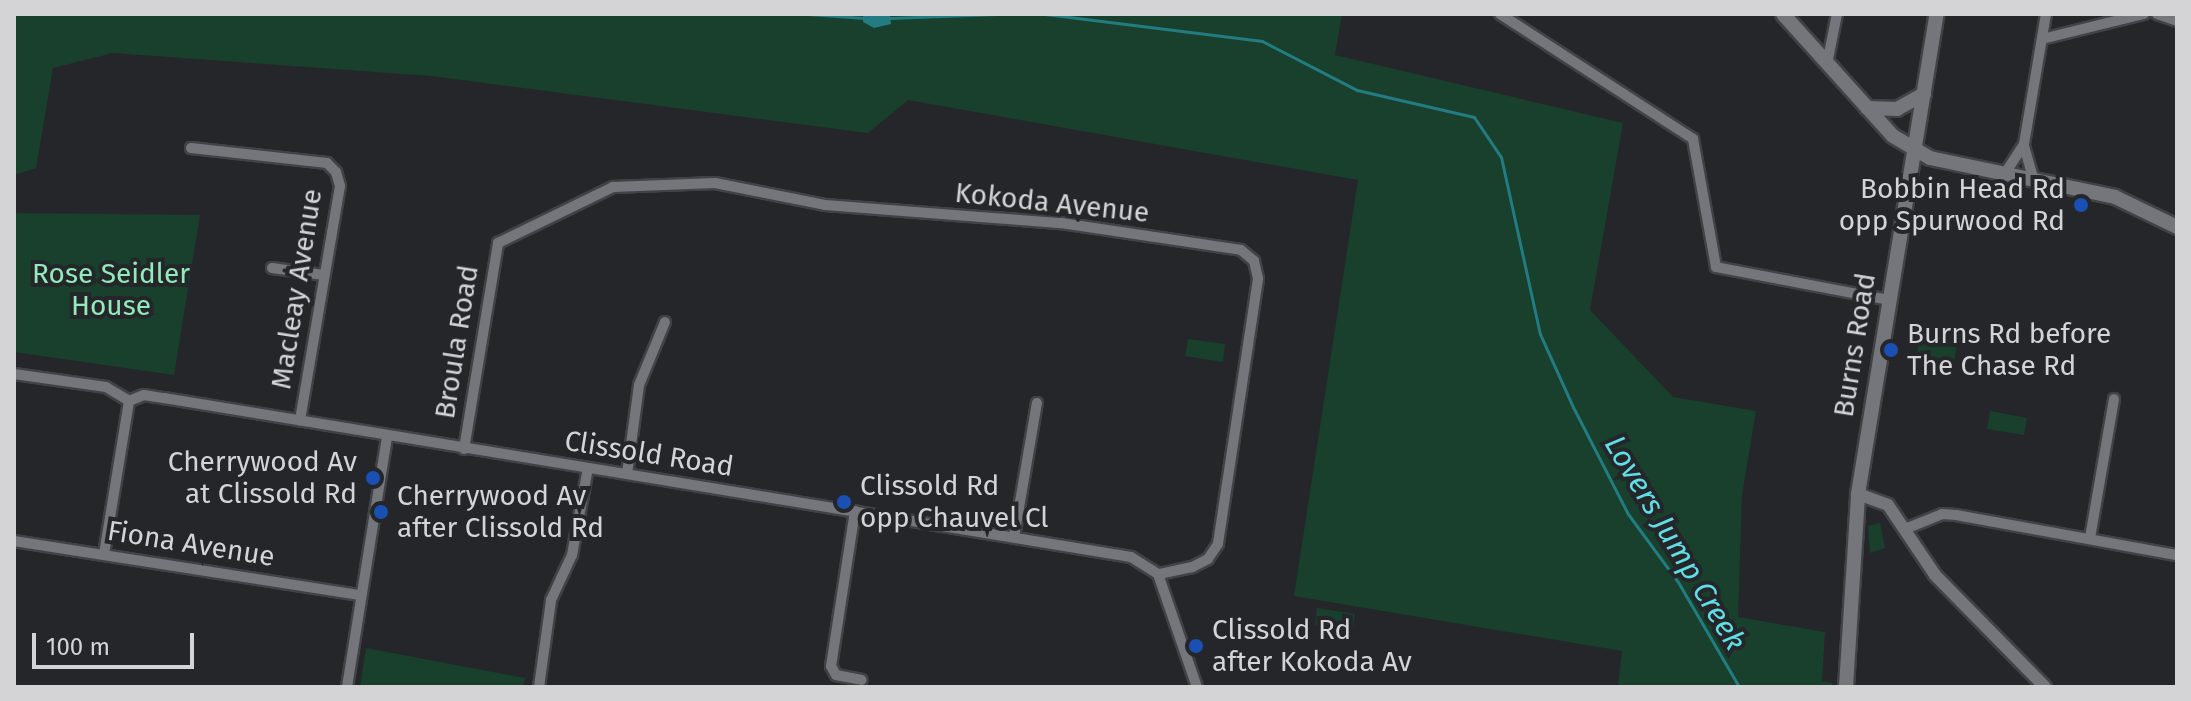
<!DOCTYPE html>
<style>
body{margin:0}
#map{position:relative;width:2191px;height:701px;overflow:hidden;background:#25262a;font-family:"Fira Sans",sans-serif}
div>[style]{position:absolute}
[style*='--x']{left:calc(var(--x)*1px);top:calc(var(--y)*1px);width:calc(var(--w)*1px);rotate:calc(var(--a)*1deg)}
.green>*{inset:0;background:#18402c}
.water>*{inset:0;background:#227c82}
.stream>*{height:3px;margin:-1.5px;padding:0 1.5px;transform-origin:1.5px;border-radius:1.5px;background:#227c82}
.roads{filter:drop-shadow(2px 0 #414246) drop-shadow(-2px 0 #414246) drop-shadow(0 2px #414246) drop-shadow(0 -2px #414246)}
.minor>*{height:10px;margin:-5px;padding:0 5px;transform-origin:5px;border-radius:5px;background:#74767b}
.tertiary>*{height:12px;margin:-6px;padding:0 6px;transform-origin:6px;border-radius:6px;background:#74767b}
.secondary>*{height:14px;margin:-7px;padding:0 7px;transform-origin:7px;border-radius:7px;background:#74767b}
.dots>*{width:22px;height:22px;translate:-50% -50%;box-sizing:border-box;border:4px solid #25262a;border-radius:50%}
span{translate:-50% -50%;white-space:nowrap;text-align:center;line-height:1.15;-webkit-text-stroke:8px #25262a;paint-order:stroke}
.poi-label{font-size:28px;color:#d4d4d7}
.right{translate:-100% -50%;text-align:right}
.left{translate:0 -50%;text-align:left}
.street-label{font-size:28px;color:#d4d4d7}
.park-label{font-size:28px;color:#90eab9}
.water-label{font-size:30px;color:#5fdee5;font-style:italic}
.frame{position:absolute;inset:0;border:16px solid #d4d4d7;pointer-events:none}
.scale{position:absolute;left:32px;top:633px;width:162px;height:36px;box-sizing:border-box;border:4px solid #d4d4d7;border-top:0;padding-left:10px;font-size:24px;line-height:28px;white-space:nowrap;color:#d4d4d7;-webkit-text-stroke:6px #25262a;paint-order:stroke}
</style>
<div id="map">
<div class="green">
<i style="clip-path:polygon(14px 14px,1342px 14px,1335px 55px,1623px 123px,1590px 310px,1673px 397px,1756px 411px,1742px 495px,1738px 617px,1825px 632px,1822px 681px,1832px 683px,1832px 687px,1618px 687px,1622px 651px,1294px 596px,1358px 180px,908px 100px,868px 133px,431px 76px,113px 53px,53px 68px,36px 168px,14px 175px)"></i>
<i style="clip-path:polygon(14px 213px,200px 215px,174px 375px,14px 352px)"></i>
<i style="clip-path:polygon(1919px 337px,1957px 343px,1954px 361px,1917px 354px)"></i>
<i style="clip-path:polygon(1188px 339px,1225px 344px,1223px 362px,1185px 356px)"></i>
<i style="clip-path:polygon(1990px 411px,2027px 418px,2024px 435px,1987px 429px)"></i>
<i style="clip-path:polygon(1880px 523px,1885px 548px,1870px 553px,1868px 526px)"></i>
<i style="clip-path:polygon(1317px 608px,1355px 614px,1352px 631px,1315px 625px)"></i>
<i style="clip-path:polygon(366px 648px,525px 678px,523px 687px,360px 687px)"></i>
</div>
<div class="water">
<i style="clip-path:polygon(863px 14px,890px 14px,891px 24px,874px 28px,863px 22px)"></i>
</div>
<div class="stream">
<i style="--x:808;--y:14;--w:57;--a:4"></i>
<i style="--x:1045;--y:14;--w:219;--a:7.1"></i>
<i style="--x:1262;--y:41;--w:107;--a:27.3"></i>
<i style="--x:1357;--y:90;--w:120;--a:13"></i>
<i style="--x:1474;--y:117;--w:48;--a:56"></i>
<i style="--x:1501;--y:157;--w:181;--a:77.6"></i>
<i style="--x:1540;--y:334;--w:80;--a:65.7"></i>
<i style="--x:1573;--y:407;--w:120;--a:62.8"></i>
<i style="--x:1628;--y:514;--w:84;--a:53.7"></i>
<i style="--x:1678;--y:582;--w:121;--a:59.8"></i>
<i style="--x:889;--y:18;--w:108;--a:-2.1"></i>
</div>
<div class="roads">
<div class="minor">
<i style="--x:1500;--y:14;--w:230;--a:32.9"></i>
<i style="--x:1693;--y:139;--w:130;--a:79.8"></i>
<i style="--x:1716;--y:267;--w:176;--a:10.8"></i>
<i style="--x:2157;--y:14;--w:21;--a:19"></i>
<i style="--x:2042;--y:39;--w:105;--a:-13.8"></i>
<i style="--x:1827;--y:64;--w:51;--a:-78.7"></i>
<i style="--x:2024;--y:146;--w:36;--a:74"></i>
<i style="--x:191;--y:148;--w:137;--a:6.3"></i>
<i style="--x:327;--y:163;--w:13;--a:45"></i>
<i style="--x:336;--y:172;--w:15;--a:74"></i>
<i style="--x:340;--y:186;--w:238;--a:99.7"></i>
<i style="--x:2004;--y:175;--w:37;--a:-57"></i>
<i style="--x:2024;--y:144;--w:132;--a:-80.4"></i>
<i style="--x:272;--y:268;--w:52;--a:7.7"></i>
<i style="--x:14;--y:374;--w:93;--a:8"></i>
<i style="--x:106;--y:387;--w:27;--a:31"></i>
<i style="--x:129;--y:401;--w:16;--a:-22"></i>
<i style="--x:144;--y:395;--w:20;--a:9"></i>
<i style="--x:164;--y:398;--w:980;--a:9.34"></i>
<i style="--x:1131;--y:557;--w:32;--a:32"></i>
<i style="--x:1158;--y:574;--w:120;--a:71"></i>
<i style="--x:464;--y:449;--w:209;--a:-80.6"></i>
<i style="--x:498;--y:243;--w:128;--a:-26"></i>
<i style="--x:613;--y:187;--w:102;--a:-2.2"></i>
<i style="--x:715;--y:183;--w:112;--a:11.3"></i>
<i style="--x:825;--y:205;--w:237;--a:4.4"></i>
<i style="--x:1061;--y:223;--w:182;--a:8.5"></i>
<i style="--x:1241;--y:250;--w:17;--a:40"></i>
<i style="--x:1254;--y:261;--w:18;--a:77"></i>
<i style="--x:1258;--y:279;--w:268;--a:98.6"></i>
<i style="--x:1218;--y:544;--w:18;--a:124"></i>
<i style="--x:1208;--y:559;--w:18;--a:153"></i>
<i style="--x:1192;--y:567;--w:35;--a:168"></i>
<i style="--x:627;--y:474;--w:90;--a:-82.3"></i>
<i style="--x:639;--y:385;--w:68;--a:-67.6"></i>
<i style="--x:855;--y:511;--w:157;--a:98.8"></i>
<i style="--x:831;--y:666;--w:10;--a:61"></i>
<i style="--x:836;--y:675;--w:26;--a:11"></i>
<i style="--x:1905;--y:529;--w:40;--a:-22"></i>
<i style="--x:1942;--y:514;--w:14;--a:4"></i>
<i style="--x:1956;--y:515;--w:225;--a:10.3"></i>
<i style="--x:1014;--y:537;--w:136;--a:-80.3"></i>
<i style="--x:2090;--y:538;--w:141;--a:-80.2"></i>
<i style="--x:14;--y:541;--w:350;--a:8.9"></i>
<i style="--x:104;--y:554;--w:155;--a:-80.7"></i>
<i style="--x:347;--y:687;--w:254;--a:-80.9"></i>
<i style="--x:539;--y:687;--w:88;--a:-82.1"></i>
<i style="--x:551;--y:600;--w:50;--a:-65"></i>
<i style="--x:572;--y:555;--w:88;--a:-79.6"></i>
</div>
<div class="tertiary">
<i style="--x:1858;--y:494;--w:32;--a:20"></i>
<i style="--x:1888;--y:505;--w:84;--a:56.1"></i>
<i style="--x:1935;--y:575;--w:157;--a:45.5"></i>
</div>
<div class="secondary">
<i style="--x:1783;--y:14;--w:164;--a:48"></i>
<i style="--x:1893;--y:136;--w:43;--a:30.7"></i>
<i style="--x:1930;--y:158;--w:189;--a:11.9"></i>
<i style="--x:2115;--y:197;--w:69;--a:25.8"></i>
<i style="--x:1867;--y:108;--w:30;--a:2"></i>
<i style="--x:1897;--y:109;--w:31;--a:-29"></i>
<i style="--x:1846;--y:687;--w:193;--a:-86.4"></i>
<i style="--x:1858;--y:494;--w:486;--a:-80.7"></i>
</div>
</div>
<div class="dots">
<i style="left:2081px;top:205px;background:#1a4fb4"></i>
<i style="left:1891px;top:350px;background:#1a4fb4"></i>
<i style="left:373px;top:478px;background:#1a4fb4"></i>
<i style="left:844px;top:502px;background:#1a4fb4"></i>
<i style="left:381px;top:512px;background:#1a4fb4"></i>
<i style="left:1196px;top:646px;background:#1a4fb4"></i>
</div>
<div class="poi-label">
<span class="right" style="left:2065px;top:205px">Bobbin Head Rd<br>opp Spurwood Rd</span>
<span class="left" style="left:1907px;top:350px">Burns Rd before<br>The Chase Rd</span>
<span class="right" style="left:357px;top:478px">Cherrywood Av<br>at Clissold Rd</span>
<span class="left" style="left:860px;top:502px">Clissold Rd<br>opp Chauvel Cl</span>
<span class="left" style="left:397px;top:512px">Cherrywood Av<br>after Clissold Rd</span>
<span class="left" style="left:1212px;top:646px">Clissold Rd<br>after Kokoda Av</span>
</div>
<div class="street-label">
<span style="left:1052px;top:203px;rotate:6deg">Kokoda Avenue</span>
<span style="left:297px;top:289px;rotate:-81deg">Macleay Avenue</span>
<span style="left:457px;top:342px;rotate:-81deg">Broula Road</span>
<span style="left:1855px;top:345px;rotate:-81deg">Burns Road</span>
<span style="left:649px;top:454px;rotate:9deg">Clissold Road</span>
<span style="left:191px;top:544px;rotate:9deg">Fiona Avenue</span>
</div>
<div class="park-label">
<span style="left:111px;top:290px">Rose Seidler<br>House</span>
</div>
<div class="water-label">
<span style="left:1675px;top:543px;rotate:59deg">Lovers Jump Creek</span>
</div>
<div class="frame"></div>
<div class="scale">100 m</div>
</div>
